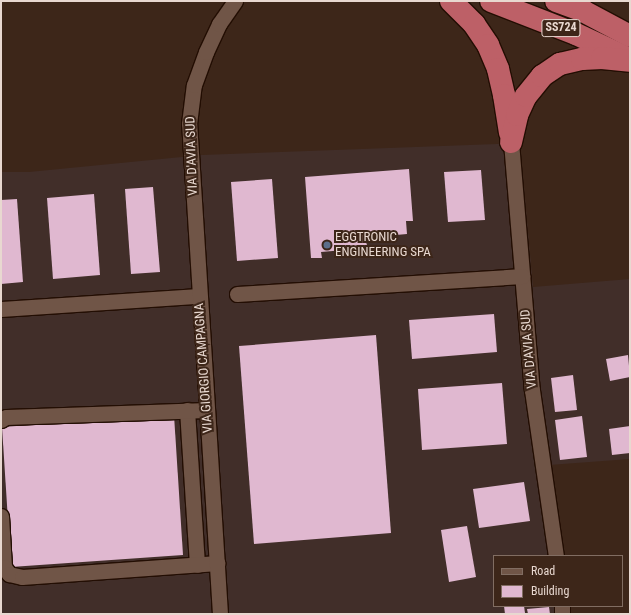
<!DOCTYPE html>
<style>
body{margin:0}
#map{position:relative;width:631px;height:615px;overflow:hidden;background:#3d2619;font-family:"Roboto Condensed",sans-serif}
div>[style]{position:absolute}
[style*='--x']{left:calc(var(--x)*1px);top:calc(var(--y)*1px);width:calc(var(--w)*1px);rotate:calc(var(--a)*1deg)}
.industrial>*{inset:0;background:#412e29}
.building>*{inset:0;background:#e0b8d0}
.roads{filter:drop-shadow(1px 0 #230e03) drop-shadow(-1px 0 #230e03) drop-shadow(0 1px #230e03) drop-shadow(0 -1px #230e03)}
.minor>*{height:15px;margin:-7.5px;padding:0 7.5px;transform-origin:7.5px;border-radius:7.5px;background:#705547}
.highway>*{height:22px;margin:-11px;padding:0 11px;transform-origin:11px;border-radius:11px;background:#bd6067}
.dots>*{width:11px;height:11px;translate:-50% -50%;box-sizing:border-box;border:2px solid #3d2619;border-radius:50%}
span{translate:-50% -50%;white-space:nowrap;text-align:center;line-height:1.15;-webkit-text-stroke:4px #3d2619;paint-order:stroke}
.shield-label span{padding:1px 3px;background:#3d2619;border:1px solid;border-radius:3px;-webkit-text-stroke-width:0}
.shield-label{font-size:12px;color:#e8d8d0;font-weight:700}
.street-label{font-size:13px;color:#e8d8d0}
.poi-label{font-size:13px;color:#e8d8d0}
.left{translate:0 -50%;text-align:left}
.frame{position:absolute;inset:0;border:2px solid #e8d8d0;pointer-events:none}
.legend{position:absolute;left:493px;top:555px;width:130px;height:52px;box-sizing:border-box;background:#3d2619;border:1px solid #816d62;margin:0;padding:5px 7px;list-style:none;font-size:12px;color:#e8d8d0}
.legend li{display:flex;align-items:center;gap:8px;height:20px}
.legend b{width:20px;border:1px solid #816d62}
</style>
<div id="map">
<div class="industrial">
<i style="clip-path:polygon(520px 143px,533px 287px,630px 279px,630px 459px,549px 465px,563px 556px,494px 556px,494px 606px,570px 606px,571px 614px,1px 614px,1px 172px,29px 172px,202px 155px)"></i>
</div>
<div class="building">
<i style="clip-path:polygon(409px 169px,413px 221px,406px 221px,407px 234px,396px 235px,396px 239px,366px 242px,367px 245px,355px 246px,356px 249px,321px 252px,322px 258px,311px 258px,305px 177px)"></i>
<i style="clip-path:polygon(481px 170px,485px 220px,448px 222px,444px 172px)"></i>
<i style="clip-path:polygon(272px 179px,278px 258px,237px 261px,231px 182px)"></i>
<i style="clip-path:polygon(153px 187px,160px 272px,131px 274px,125px 189px)"></i>
<i style="clip-path:polygon(94px 194px,100px 275px,53px 279px,47px 198px)"></i>
<i style="clip-path:polygon(17px 199px,23px 282px,1px 284px,1px 200px)"></i>
<i style="clip-path:polygon(494px 314px,497px 352px,412px 359px,409px 320px)"></i>
<i style="clip-path:polygon(376px 335px,391px 533px,254px 544px,239px 346px)"></i>
<i style="clip-path:polygon(628px 355px,630px 377px,610px 381px,606px 359px)"></i>
<i style="clip-path:polygon(573px 375px,577px 410px,555px 412px,551px 378px)"></i>
<i style="clip-path:polygon(502px 383px,507px 444px,422px 450px,418px 389px)"></i>
<i style="clip-path:polygon(174px 415px,183px 555px,11px 567px,2px 427px)"></i>
<i style="clip-path:polygon(582px 416px,587px 457px,560px 460px,555px 420px)"></i>
<i style="clip-path:polygon(630px 426px,630px 453px,612px 455px,609px 429px)"></i>
<i style="clip-path:polygon(524px 482px,530px 521px,479px 528px,473px 489px)"></i>
<i style="clip-path:polygon(467px 526px,476px 577px,449px 582px,441px 530px)"></i>
<i style="clip-path:polygon(504px 606px,524px 606px,525px 613px,505px 614px)"></i>
<i style="clip-path:polygon(549px 607px,550px 614px,528px 614px,527px 609px)"></i>
</div>
<div class="roads">
<div class="minor">
<i style="--x:511;--y:142;--w:249;--a:85.2"></i>
<i style="--x:532;--y:390;--w:168;--a:81.8"></i>
<i style="--x:237;--y:294;--w:286;--a:-3.6"></i>
<i style="--x:1;--y:309;--w:198;--a:-3.8"></i>
<i style="--x:187;--y:410;--w:155;--a:86.3"></i>
<i style="--x:1;--y:420;--w:6;--a:-31"></i>
<i style="--x:6;--y:417;--w:201;--a:-2"></i>
<i style="--x:1;--y:516;--w:51;--a:86.6"></i>
<i style="--x:4;--y:567;--w:9;--a:54"></i>
<i style="--x:9;--y:574;--w:13;--a:13"></i>
<i style="--x:22;--y:577;--w:196;--a:-4.1"></i>
<i style="--x:562;--y:606;--w:8;--a:90"></i>
<i style="--x:220;--y:614;--w:491;--a:-93.6"></i>
<i style="--x:189;--y:124;--w:39;--a:-83"></i>
<i style="--x:194;--y:85;--w:35;--a:-70"></i>
<i style="--x:206;--y:52;--w:31;--a:-65"></i>
<i style="--x:219;--y:24;--w:28;--a:-55"></i>
</div>
<div class="highway">
<i style="--x:451;--y:1;--w:33;--a:45"></i>
<i style="--x:474;--y:24;--w:25;--a:56"></i>
<i style="--x:488;--y:45;--w:26;--a:67"></i>
<i style="--x:498;--y:69;--w:27;--a:77"></i>
<i style="--x:504;--y:95;--w:38;--a:81"></i>
<i style="--x:491;--y:1;--w:91;--a:21.2"></i>
<i style="--x:576;--y:34;--w:52;--a:25.1"></i>
<i style="--x:556;--y:1;--w:29;--a:20"></i>
<i style="--x:583;--y:11;--w:53;--a:28"></i>
<i style="--x:511;--y:142;--w:28;--a:-77"></i>
<i style="--x:517;--y:115;--w:21;--a:-65"></i>
<i style="--x:526;--y:96;--w:26;--a:-51"></i>
<i style="--x:542;--y:76;--w:22;--a:-34"></i>
<i style="--x:560;--y:64;--w:23;--a:-13"></i>
<i style="--x:582;--y:59;--w:20;--a:-3"></i>
<i style="--x:602;--y:58;--w:28;--a:6"></i>
</div>
</div>
<div class="dots">
<i style="left:327px;top:245px;background:#5c6f8a"></i>
</div>
<div class="shield-label">
<span style="left:561px;top:28px">SS724</span>
</div>
<div class="street-label">
<span style="left:192px;top:156px;rotate:-92deg">VIA D'AVIA SUD</span>
<span style="left:529px;top:349px;rotate:-95deg">VIA D'AVIA SUD</span>
<span style="left:204px;top:368px;rotate:-94deg">VIA GIORGIO CAMPAGNA</span>
</div>
<div class="poi-label">
<span class="left" style="left:335px;top:245px">EGGTRONIC<br>ENGINEERING SPA</span>
</div>
<div class="frame"></div>
<ul class="legend">
<li><b style="height:5px;background:#705547"></b>Road</li>
<li><b style="height:11px;background:#e0b8d0"></b>Building</li>
</ul>
</div>
